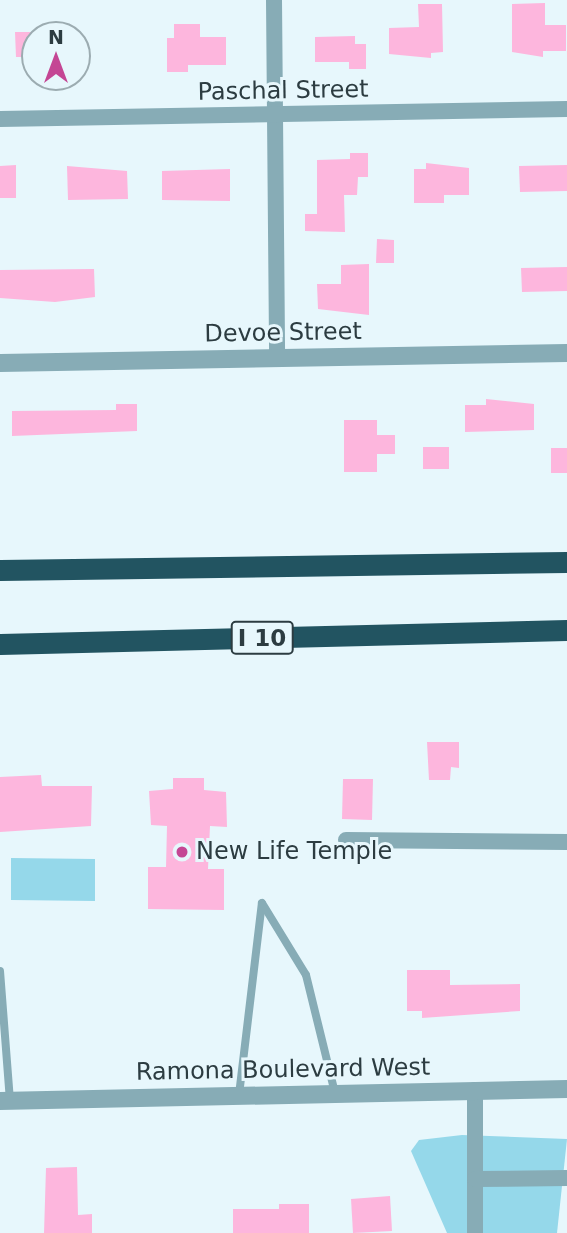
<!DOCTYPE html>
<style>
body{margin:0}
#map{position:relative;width:567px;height:1233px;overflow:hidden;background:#e7f7fc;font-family:"DejaVu Sans",sans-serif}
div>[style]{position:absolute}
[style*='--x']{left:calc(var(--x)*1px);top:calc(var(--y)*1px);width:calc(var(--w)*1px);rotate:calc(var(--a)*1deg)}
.green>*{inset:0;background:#95d8ea}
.building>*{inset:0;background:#fdb6dd}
.service>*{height:8px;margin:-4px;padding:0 4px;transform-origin:4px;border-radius:4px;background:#87acb6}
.minor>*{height:16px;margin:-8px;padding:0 8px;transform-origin:8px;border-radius:8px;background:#87acb6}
.tertiary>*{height:18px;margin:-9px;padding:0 9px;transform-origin:9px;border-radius:9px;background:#87acb6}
.motorway>*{height:21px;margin:-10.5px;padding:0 10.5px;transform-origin:10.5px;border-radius:10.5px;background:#225461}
.dots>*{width:19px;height:19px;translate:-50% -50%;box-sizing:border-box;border:4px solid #e7f7fc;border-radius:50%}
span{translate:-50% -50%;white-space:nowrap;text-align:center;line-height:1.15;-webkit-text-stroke:6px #e7f7fc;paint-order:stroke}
.shield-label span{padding:2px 5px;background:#e7f7fc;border:2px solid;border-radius:5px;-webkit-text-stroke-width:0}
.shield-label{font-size:23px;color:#2c3c41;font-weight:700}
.street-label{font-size:24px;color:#2c3c41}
.poi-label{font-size:24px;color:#2c3c41}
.left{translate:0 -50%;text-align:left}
.north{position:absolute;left:21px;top:21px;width:70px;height:70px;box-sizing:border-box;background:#e7f7fc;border:2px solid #9cacb1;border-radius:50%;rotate:0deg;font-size:19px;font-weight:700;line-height:28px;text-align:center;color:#2c3c41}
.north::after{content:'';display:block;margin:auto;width:24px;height:32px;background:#c44694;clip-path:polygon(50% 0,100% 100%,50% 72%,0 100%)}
</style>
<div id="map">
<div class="green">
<i style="clip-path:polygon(11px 858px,95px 859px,95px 901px,11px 900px)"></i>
<i style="clip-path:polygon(462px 1135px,567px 1139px,557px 1233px,447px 1233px,411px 1151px,419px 1140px)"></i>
</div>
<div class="building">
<i style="clip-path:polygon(545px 3px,545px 25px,566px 25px,566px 51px,543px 51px,543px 57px,512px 52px,512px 4px)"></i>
<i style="clip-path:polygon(418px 4px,442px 4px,443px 52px,431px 53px,431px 58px,389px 54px,389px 28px,419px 27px)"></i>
<i style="clip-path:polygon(174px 24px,200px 24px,200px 37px,226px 37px,226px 65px,188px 65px,188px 72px,167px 72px,167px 38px,174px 38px)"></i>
<i style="clip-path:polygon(15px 32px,35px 32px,35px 57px,16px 57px)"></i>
<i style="clip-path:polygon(355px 36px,355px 44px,366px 44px,366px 69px,349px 69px,349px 62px,315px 62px,315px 37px)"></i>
<i style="clip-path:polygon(350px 153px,368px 153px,368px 177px,358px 177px,357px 195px,344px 195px,345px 232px,305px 231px,305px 214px,317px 214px,317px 160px,350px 159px)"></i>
<i style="clip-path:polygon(426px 163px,469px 168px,469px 195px,444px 195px,444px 203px,414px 203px,414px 169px,426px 169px)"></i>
<i style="clip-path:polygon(16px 165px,16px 198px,0 198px,0 166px)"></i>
<i style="clip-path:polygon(567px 165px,567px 191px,520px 192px,519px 166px)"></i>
<i style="clip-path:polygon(67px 166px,127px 171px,128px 199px,68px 200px)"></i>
<i style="clip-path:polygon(230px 169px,230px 201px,162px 200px,162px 171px)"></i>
<i style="clip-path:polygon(377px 239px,394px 240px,394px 263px,376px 263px)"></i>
<i style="clip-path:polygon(369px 264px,369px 315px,318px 309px,317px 284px,341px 284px,341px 265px)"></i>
<i style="clip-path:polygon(567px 267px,567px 291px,522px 292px,521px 268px)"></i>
<i style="clip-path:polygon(94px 269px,95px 297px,55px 302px,0 298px,0 270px)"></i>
<i style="clip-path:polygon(486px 399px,534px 404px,534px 430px,465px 432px,465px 405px,486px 405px)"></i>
<i style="clip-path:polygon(116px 404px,137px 404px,137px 431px,12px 436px,12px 411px,116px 410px)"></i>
<i style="clip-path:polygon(344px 420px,377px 420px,377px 435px,395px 435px,395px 454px,377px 454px,377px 472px,344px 472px)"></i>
<i style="clip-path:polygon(423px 447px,449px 447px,449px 469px,423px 469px)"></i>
<i style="clip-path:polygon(551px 448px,567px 448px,567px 473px,551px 473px)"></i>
<i style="clip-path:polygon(427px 742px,459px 742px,459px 768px,451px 767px,450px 780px,429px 780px)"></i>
<i style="clip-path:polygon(41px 775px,42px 786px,92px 786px,91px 826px,0 832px,0 777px)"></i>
<i style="clip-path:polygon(173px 778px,204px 778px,204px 790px,226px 792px,227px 827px,210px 826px,208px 869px,224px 869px,224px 910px,148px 909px,148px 867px,166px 867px,167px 826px,151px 825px,149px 791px,173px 789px)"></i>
<i style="clip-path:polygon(343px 779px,373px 779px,372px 820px,342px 819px)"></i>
<i style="clip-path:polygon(407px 970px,450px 970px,450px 985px,520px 984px,520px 1011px,422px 1018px,422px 1011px,407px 1011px)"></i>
<i style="clip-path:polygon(77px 1167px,78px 1215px,92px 1214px,92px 1233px,44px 1233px,46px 1168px)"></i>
<i style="clip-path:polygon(390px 1196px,392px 1231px,353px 1233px,351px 1199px)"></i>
<i style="clip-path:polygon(279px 1204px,309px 1204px,309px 1233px,233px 1233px,233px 1209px,279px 1209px)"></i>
</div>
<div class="service">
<i style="--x:0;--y:971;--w:129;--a:85.6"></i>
<i style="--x:239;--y:1095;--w:193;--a:-83.2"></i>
<i style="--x:262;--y:903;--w:84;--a:58.6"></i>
<i style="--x:306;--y:975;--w:122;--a:76.2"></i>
</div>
<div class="minor">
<i style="--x:274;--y:0;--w:358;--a:89.5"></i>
<i style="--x:0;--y:119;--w:567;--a:-1.01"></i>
<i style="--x:346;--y:840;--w:221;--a:0.5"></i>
<i style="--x:475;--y:1090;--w:143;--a:90"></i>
<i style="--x:475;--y:1179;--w:92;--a:-0.6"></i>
</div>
<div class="tertiary">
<i style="--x:0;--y:363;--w:567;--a:-1.01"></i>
<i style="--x:0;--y:1101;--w:567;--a:-1.21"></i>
</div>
<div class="motorway">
<i style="--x:0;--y:570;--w:567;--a:-0.81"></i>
<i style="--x:0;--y:644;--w:567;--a:-1.41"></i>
</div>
<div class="dots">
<i style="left:182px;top:852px;background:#c44694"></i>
</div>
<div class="shield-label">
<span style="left:262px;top:638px">I 10</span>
</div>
<div class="street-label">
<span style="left:283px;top:91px;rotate:-1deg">Paschal Street</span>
<span style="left:283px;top:333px;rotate:-1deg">Devoe Street</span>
<span style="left:283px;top:1070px;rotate:-1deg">Ramona Boulevard West</span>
</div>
<div class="poi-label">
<span class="left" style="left:196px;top:852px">New Life Temple</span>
</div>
<div class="north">N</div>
</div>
